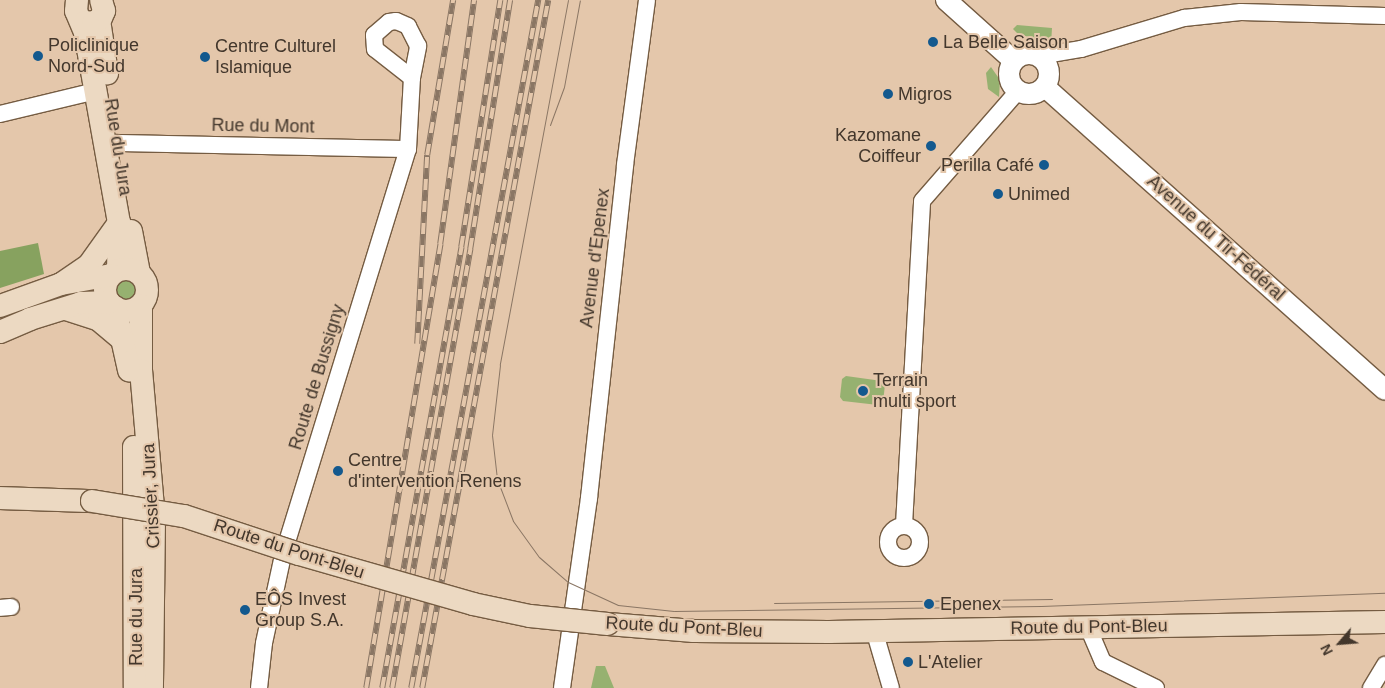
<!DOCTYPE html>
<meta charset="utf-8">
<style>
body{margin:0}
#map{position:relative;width:1385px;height:688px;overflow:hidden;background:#e4c7ab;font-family:Helvetica,sans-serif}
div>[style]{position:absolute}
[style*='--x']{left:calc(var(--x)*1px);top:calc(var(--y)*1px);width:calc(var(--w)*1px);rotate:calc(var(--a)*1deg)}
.green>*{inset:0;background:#96b170}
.round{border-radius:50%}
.forest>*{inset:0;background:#87a25f}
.roads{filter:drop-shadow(1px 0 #755c42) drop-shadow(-1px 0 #755c42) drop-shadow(0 1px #755c42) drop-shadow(0 -1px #755c42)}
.minor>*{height:16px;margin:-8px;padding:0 8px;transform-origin:8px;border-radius:8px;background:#fff}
.minor>.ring{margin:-8px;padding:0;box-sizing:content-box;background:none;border:16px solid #fff;border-radius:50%}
.tertiary>*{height:20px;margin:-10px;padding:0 10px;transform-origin:10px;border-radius:10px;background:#fff}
.tertiary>.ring{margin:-10px;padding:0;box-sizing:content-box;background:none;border:20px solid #fff;border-radius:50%}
.secondary>*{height:22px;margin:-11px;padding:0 11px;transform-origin:11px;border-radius:11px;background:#ecd9c2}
.secondary>.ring{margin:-11px;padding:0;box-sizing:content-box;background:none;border:22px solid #ecd9c2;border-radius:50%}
.tram>*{height:1px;margin:-0.5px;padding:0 0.5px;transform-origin:0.5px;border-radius:0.5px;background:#8a7664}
.rail>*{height:5.5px;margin-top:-2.75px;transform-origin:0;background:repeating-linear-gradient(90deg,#e4c7ab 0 11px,#8a7664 0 22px);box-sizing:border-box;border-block:1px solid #8a7664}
.bridges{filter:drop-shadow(1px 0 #755c42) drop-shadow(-1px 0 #755c42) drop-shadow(0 1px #755c42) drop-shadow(0 -1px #755c42)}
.secondary-bridge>*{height:22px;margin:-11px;padding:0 11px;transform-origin:11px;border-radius:11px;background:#ecd9c2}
.dots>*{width:14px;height:14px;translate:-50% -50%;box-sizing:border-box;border:2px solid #e4c7ab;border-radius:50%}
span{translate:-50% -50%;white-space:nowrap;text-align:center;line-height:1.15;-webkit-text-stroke:4px #e4c7ab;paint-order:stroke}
.poi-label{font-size:18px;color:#43372c}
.left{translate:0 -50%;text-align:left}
.right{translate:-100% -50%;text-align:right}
.street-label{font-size:18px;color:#43372c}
.north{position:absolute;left:1315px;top:618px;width:50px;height:50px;-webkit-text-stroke:4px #e4c7ab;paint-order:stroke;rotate:243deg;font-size:14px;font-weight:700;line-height:20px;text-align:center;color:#43372c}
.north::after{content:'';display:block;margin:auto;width:18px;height:22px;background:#43372c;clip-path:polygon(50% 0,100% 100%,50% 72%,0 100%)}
</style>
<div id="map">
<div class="green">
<i style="clip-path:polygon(1017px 25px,1052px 28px,1051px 45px,1017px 33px,1013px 29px)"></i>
<i style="clip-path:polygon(991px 67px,1000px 80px,999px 97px,988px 89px,986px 73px)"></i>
<i class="round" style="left:116px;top:280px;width:20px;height:20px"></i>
<i style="clip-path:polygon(846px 376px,882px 381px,885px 384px,883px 403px,878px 405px,843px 401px,840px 397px,842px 379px)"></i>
<i style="clip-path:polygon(596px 666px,605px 666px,614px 688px,591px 688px)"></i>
</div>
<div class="forest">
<i style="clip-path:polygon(38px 243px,44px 274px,0 288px,0 251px)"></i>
</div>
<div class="roads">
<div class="minor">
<i style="--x:1039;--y:56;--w:43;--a:-9.5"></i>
<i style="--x:1081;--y:49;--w:108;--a:-16.8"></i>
<i style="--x:1184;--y:18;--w:57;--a:-6"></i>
<i style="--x:1241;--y:12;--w:144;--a:1.6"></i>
<i style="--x:0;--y:114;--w:99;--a:-13.5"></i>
<i style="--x:116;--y:143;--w:292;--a:1.2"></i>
<i style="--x:904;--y:525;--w:324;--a:-86.8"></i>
<i style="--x:922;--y:201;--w:146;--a:-48.9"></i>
<i class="ring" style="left:888px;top:526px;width:16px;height:16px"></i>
<i style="--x:0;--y:608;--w:11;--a:-5"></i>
<i style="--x:1088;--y:627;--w:38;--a:67"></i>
<i style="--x:1103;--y:662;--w:59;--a:26.1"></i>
<i style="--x:874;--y:630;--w:60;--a:73.7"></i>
<i style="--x:259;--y:688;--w:45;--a:-83.7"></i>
<i style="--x:264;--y:643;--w:90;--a:-77.8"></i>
<i style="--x:283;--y:555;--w:425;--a:-72.9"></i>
<i style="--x:408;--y:149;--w:71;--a:-86.8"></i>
<i style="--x:412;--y:78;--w:33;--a:-79"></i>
<i style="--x:418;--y:46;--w:22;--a:-117"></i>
<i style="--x:408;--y:26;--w:13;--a:-157"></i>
<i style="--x:396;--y:21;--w:7;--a:172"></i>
<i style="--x:389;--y:22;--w:20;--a:139"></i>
<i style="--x:374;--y:35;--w:14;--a:86"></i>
<i style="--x:375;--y:49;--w:47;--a:38.1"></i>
<i style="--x:562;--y:688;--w:192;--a:-81.9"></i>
<i style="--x:589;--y:498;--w:335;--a:-83.8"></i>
<i style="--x:625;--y:165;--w:166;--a:-82.4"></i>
<i style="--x:1371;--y:688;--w:27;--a:-59"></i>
</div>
<div class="tertiary">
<i style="--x:946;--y:0;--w:91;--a:41.9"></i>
<i class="ring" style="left:1009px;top:54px;width:20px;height:20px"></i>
<i style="--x:1045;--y:87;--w:455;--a:41.7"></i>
</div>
<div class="secondary">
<i style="--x:77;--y:0;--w:11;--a:95"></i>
<i style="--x:76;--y:11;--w:23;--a:67"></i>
<i style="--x:85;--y:32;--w:194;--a:79.9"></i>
<i style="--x:119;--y:223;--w:47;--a:91.2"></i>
<i style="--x:99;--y:20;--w:54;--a:81.4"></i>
<i style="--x:85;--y:22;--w:8;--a:7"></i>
<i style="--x:93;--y:23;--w:9;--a:-32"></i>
<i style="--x:101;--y:18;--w:8;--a:-67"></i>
<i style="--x:104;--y:11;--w:11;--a:-105"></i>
<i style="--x:131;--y:231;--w:43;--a:79.2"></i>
<i class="ring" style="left:105px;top:269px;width:20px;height:20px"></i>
<i style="--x:64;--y:282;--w:30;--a:-34"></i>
<i style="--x:89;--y:265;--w:52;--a:-54.5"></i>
<i style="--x:141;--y:305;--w:65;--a:90"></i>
<i style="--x:141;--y:370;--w:150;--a:85"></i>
<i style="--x:154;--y:519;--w:169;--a:90.7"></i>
<i style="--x:0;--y:306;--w:65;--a:-19.8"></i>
<i style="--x:61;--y:284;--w:51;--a:-10.2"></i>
<i style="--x:115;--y:307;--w:65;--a:77.5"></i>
<i style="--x:66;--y:309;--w:35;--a:18"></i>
<i style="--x:99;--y:320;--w:33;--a:40"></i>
<i style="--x:0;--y:332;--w:33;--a:-23"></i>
<i style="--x:30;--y:319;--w:53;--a:-17.4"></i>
<i style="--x:81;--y:303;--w:28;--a:-2"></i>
<i style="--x:134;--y:447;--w:241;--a:89.8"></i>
<i style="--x:0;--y:498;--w:92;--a:1.9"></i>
<i style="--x:608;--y:624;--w:86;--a:4.7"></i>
<i style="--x:694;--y:631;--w:135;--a:0.4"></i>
<i style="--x:829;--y:632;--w:556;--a:-1.03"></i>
</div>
</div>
<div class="tram">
<i style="--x:568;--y:0;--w:371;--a:100.6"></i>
<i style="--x:500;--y:365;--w:70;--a:96.5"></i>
<i style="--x:492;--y:435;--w:44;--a:83.5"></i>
<i style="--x:497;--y:479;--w:45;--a:69.1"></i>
<i style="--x:513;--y:521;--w:44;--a:54.2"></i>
<i style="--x:539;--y:557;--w:38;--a:41"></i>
<i style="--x:568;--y:582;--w:55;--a:24.7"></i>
<i style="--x:618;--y:605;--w:56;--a:6.1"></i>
<i style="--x:674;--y:611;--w:367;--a:-0.8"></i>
<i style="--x:1041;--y:606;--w:344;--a:-2.2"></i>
<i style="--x:550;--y:125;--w:40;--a:-69.8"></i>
<i style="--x:564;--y:87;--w:88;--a:-79.6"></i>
<i style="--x:774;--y:603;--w:278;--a:-0.8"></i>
</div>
<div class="rail">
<i style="--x:417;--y:344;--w:189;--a:-87"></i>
<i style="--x:427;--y:155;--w:157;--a:-80.5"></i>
<i style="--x:366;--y:688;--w:450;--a:-80.5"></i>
<i style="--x:440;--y:244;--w:246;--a:-82.1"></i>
<i style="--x:382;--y:688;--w:448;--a:-79.8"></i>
<i style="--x:461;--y:247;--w:250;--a:-81"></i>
<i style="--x:392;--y:688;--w:446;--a:-79.9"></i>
<i style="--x:470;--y:249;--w:252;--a:-80.9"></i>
<i style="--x:411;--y:688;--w:700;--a:-79.54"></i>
<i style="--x:422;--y:688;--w:699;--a:-79.62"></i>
</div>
<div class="bridges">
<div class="secondary-bridge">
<i style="--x:92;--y:501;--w:93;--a:9.3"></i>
<i style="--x:184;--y:516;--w:121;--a:18.3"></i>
<i style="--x:299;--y:554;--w:181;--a:16"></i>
<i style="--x:473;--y:604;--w:58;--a:11.9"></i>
<i style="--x:530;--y:616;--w:78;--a:5.9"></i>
</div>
</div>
<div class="dots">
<i style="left:933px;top:42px;background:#13598e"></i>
<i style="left:38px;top:56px;background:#13598e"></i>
<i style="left:205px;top:57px;background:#13598e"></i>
<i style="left:888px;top:94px;background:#13598e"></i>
<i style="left:931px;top:146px;background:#13598e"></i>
<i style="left:1044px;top:165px;background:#13598e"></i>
<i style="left:998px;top:194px;background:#13598e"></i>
<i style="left:863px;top:391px;background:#13598e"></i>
<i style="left:338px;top:471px;background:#13598e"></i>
<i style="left:929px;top:604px;background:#13598e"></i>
<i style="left:245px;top:610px;background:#13598e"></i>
<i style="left:908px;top:662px;background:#13598e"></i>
</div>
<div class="poi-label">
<span class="left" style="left:943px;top:42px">La Belle Saison</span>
<span class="left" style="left:48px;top:56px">Policlinique<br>Nord-Sud</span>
<span class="left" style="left:215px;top:57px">Centre Culturel<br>Islamique</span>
<span class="left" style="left:898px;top:94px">Migros</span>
<span class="right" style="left:921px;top:146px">Kazomane<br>Coiffeur</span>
<span class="right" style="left:1034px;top:165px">Perilla Café</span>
<span class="left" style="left:1008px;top:194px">Unimed</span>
<span class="left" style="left:873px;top:391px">Terrain<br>multi sport</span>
<span class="left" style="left:348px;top:471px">Centre<br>d'intervention Renens</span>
<span class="left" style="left:255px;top:610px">EÔS Invest<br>Group S.A.</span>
<span class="left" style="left:940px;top:604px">Epenex</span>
<span class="left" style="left:918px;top:662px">L'Atelier</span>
</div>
<div class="street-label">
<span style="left:263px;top:126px;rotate:1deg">Rue du Mont</span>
<span style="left:118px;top:147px;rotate:81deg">Rue du Jura</span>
<span style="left:1216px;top:238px;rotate:42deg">Avenue du Tir-Fédéral</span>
<span style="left:595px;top:258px;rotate:-83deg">Avenue d'Epenex</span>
<span style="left:317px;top:377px;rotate:-73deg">Route de Bussigny</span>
<span style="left:151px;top:496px;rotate:-93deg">Crissier, Jura</span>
<span style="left:289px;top:549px;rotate:18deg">Route du Pont-Bleu</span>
<span style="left:136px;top:617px;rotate:-90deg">Rue du Jura</span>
<span style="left:684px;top:627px;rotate:3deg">Route du Pont-Bleu</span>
<span style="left:1089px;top:627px;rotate:-1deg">Route du Pont-Bleu</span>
</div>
<div class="north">N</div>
</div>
